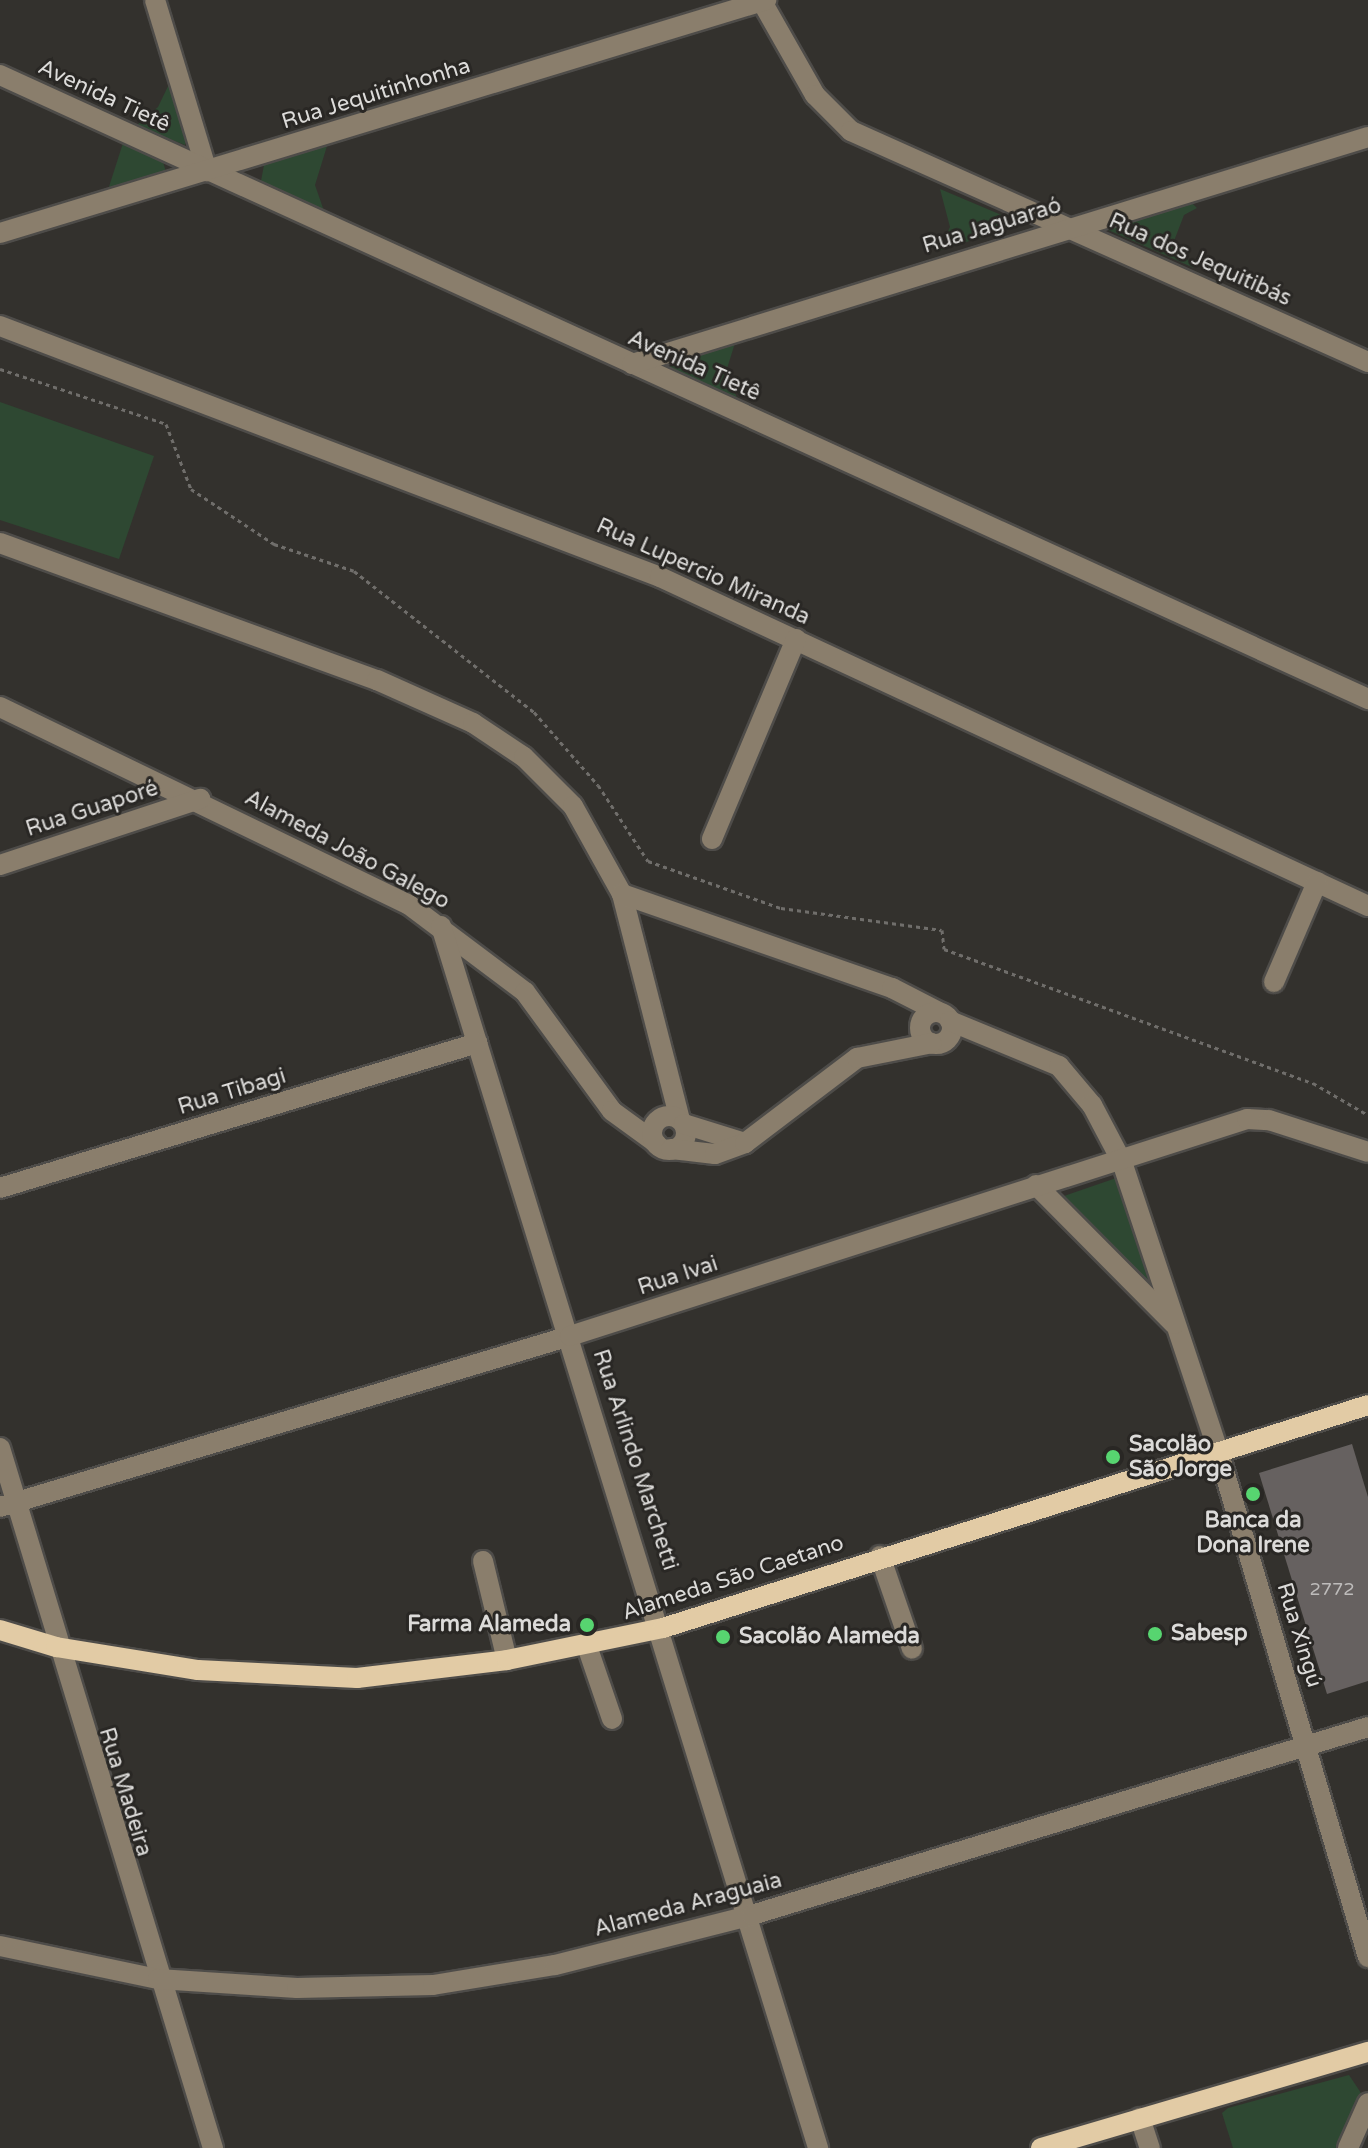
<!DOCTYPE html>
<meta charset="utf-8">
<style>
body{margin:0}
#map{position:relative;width:1368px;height:2148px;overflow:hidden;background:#33312d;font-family:"Varela Round",sans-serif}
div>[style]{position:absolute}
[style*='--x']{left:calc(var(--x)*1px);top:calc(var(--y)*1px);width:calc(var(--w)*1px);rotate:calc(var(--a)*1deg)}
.green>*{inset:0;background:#2e4832}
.building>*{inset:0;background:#666160}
.path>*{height:3px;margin-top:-1.5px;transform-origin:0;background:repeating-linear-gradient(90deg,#706e6b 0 4px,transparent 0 8px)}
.roads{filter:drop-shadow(2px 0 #4e4c49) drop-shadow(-2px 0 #4e4c49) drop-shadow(0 2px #4e4c49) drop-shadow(0 -2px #4e4c49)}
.minor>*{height:20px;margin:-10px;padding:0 10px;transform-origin:10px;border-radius:10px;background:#8a7e6c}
.minor>.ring{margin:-10px;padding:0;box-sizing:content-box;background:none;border:20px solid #8a7e6c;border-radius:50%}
.major>*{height:20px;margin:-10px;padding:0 10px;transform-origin:10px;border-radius:10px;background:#e2cba5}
.dots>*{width:22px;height:22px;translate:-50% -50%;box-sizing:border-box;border:4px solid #292724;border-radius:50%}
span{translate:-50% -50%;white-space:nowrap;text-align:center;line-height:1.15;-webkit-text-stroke:6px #292724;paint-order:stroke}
.number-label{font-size:18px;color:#bebcbb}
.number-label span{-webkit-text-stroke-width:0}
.street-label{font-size:22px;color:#dcdbd9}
.poi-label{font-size:22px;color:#dcdbd9;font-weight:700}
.left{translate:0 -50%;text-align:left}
.right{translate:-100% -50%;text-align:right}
</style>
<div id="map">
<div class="green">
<i style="clip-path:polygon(171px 80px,187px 137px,185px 145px,136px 126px,158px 107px)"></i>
<i style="clip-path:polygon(123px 143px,163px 162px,166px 172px,107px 193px)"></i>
<i style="clip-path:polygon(327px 146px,315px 185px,324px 211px,261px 181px,264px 165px)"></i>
<i style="clip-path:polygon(940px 189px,1023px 224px,938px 251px,950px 227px)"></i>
<i style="clip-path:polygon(1190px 201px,1197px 208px,1184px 215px,1174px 241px,1194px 268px,1106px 229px)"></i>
<i style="clip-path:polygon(735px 343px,725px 375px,738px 399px,669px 367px)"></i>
<i style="clip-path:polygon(0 402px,154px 456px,119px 559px,0 520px)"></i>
<i style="clip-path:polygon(1125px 1175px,1168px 1310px,1064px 1196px)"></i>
<i style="clip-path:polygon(1349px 2075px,1363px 2096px,1339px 2148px,1233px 2148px,1222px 2113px,1228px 2108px)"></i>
</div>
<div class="building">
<i style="clip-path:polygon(1352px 1444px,1368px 1497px,1368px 1681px,1327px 1694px,1259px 1473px)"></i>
</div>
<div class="path">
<i style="--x:0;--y:369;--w:175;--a:18.3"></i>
<i style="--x:166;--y:424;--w:70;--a:69"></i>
<i style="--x:191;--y:489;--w:100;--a:33.5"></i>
<i style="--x:274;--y:544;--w:84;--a:18.6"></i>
<i style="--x:354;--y:571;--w:229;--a:38.1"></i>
<i style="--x:534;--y:712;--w:97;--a:48.8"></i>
<i style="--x:598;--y:785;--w:91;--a:56.7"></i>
<i style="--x:648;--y:861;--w:141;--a:19.5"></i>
<i style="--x:781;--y:908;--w:162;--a:7.8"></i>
<i style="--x:942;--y:930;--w:19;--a:84"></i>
<i style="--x:944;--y:949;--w:393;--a:20"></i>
<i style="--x:1313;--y:1083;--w:64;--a:30.2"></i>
</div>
<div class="roads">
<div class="minor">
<i style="--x:155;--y:0;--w:179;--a:73.1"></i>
<i style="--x:761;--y:0;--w:109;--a:60.4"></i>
<i style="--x:815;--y:95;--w:51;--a:45"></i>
<i style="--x:851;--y:131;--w:566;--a:24.08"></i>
<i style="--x:0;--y:75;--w:1504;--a:24.52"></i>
<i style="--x:0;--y:233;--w:801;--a:-16.92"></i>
<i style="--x:0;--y:326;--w:706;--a:20.82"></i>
<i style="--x:660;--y:577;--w:781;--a:24.92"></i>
<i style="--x:632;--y:364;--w:770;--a:-17.14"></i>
<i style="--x:0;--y:543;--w:401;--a:20"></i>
<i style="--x:377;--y:680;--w:105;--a:24.1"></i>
<i style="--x:473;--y:723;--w:61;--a:33.7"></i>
<i style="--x:524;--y:757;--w:69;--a:45"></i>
<i style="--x:573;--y:806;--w:101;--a:60.9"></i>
<i style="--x:622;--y:894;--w:233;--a:75.6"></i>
<i style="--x:0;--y:707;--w:453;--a:25.8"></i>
<i style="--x:408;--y:904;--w:146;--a:36.9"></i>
<i style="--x:525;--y:992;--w:147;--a:53.8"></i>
<i style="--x:612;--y:1111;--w:54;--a:36"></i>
<i style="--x:712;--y:839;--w:217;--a:-67.2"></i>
<i style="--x:0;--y:865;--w:211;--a:-18.3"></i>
<i style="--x:622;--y:894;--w:286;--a:19.2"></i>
<i style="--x:892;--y:988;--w:53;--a:27.1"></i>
<i style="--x:441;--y:926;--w:1279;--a:72.85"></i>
<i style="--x:1274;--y:982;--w:109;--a:-66.7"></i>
<i class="ring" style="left:920px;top:1012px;width:12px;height:12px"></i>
<i style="--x:950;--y:1021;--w:118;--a:22.4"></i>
<i style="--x:1059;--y:1066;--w:51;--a:49.8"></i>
<i style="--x:1092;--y:1105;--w:64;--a:62.2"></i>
<i style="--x:1122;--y:1162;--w:300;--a:71.6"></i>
<i style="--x:1217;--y:1447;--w:532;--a:73.51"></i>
<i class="ring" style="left:652px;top:1116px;width:14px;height:14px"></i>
<i style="--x:684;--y:1124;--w:64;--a:17.3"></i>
<i style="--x:671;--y:1149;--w:44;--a:6.5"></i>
<i style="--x:715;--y:1154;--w:32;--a:-20"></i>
<i style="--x:745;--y:1143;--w:141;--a:-37.2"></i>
<i style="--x:857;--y:1058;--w:76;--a:-11.3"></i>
<i style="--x:1036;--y:1185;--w:196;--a:45.2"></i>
<i style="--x:0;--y:1188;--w:499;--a:-16.9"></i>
<i style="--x:0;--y:1448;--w:732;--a:73.08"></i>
<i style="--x:0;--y:1507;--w:595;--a:-16.7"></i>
<i style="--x:570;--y:1336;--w:711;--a:-17.77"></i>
<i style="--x:1247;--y:1119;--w:22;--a:3"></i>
<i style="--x:1269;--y:1120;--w:104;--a:17.9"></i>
<i style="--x:880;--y:1556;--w:98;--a:71"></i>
<i style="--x:483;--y:1561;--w:102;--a:76.4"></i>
<i style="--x:587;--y:1646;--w:77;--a:71.1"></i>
<i style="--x:0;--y:1946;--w:161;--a:11.8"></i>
<i style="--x:158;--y:1979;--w:139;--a:3.7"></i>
<i style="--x:297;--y:1988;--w:136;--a:-1.3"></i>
<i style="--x:433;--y:1985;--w:124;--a:-9.3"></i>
<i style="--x:555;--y:1965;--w:203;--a:-14.2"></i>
<i style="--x:752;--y:1915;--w:644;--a:-16.97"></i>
<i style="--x:1140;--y:2118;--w:32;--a:72"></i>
<i style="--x:1348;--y:2148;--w:49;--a:-66"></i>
</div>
<div class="major">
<i style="--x:0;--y:1630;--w:59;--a:16.9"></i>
<i style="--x:56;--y:1647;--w:144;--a:9.2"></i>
<i style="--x:198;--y:1670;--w:159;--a:2.9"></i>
<i style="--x:357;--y:1678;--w:151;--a:-6.8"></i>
<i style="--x:507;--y:1660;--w:159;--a:-11.6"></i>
<i style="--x:663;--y:1628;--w:739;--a:-17.55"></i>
<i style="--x:1041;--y:2148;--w:341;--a:-16.4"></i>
</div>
</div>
<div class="dots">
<i style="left:1113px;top:1457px;background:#57d570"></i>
<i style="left:1253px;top:1494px;background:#57d570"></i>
<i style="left:587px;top:1625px;background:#57d570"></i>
<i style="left:1155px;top:1634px;background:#57d570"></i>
<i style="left:723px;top:1637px;background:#57d570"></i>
</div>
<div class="number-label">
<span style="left:1332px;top:1589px">2772</span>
</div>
<div class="street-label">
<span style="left:376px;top:94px;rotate:-17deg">Rua Jequitinhonha</span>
<span style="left:104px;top:96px;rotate:25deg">Avenida Tietê</span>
<span style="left:992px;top:226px;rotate:-17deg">Rua Jaguaraó</span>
<span style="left:1200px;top:260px;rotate:24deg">Rua dos Jequitibás</span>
<span style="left:694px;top:366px;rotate:24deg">Avenida Tietê</span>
<span style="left:703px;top:572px;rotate:24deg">Rua Lupercio Miranda</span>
<span style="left:92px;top:809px;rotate:-18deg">Rua Guaporé</span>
<span style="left:347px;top:850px;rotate:28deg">Alameda João Galego</span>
<span style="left:232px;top:1092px;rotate:-17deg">Rua Tibagi</span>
<span style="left:678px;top:1276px;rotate:-18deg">Rua Ivai</span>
<span style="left:635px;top:1460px;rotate:72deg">Rua Arlindo Marchetti</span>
<span style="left:733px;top:1578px;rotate:-18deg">Alameda São Caetano</span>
<span style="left:1299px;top:1635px;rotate:73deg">Rua Xingú</span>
<span style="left:125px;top:1792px;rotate:73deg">Rua Madeira</span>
<span style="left:688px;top:1905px;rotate:-15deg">Alameda Araguaia</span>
</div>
<div class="poi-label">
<span class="left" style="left:1129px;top:1457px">Sacolão<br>São Jorge</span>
<span style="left:1253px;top:1533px">Banca da<br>Dona Irene</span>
<span class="right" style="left:571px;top:1625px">Farma Alameda</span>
<span class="left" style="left:1171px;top:1634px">Sabesp</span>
<span class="left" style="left:739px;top:1637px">Sacolão Alameda</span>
</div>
</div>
